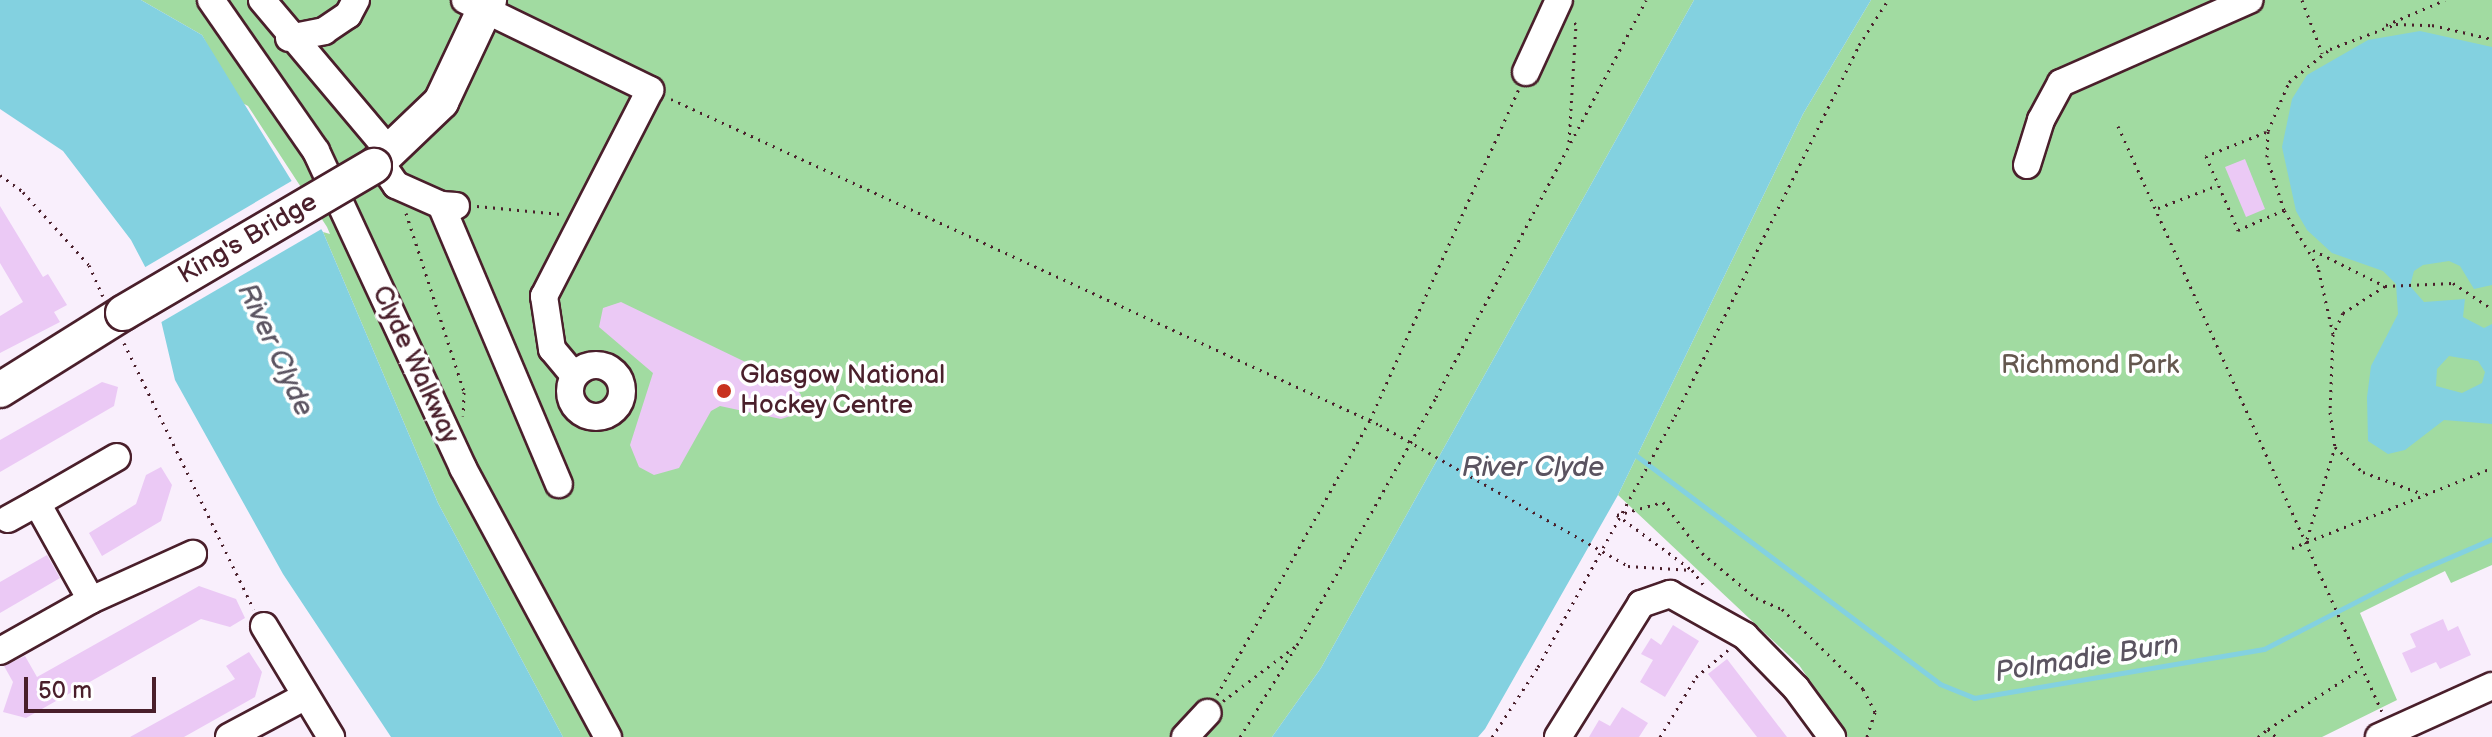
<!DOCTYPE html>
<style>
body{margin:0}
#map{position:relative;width:2492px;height:737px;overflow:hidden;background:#f9effc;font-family:"Balsamiq Sans",sans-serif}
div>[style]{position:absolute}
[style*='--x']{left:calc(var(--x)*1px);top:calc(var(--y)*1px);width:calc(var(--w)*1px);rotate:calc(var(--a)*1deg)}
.green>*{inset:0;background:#a1dba1}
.water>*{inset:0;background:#83d1e0}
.pier>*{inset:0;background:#f9effc}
.stream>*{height:5px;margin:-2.5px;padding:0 2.5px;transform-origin:2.5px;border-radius:2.5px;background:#83d1e0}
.building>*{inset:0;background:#ebc9f5}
.path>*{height:3px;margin-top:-1.5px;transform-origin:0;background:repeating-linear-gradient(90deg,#4a1f2b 0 2px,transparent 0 8px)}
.roads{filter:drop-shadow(2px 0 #4a1f2b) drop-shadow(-2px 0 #4a1f2b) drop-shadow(0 2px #4a1f2b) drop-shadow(0 -2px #4a1f2b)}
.minor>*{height:26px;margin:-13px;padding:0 13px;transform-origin:13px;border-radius:13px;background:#fff}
.minor>.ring{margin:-13px;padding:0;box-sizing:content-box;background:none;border:26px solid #fff;border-radius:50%}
.major>*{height:34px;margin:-17px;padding:0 17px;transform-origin:17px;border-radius:17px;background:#fff}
.path-bridge>*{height:3px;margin-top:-1.5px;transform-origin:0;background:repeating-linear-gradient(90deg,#4a1f2b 0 2px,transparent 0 8px)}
.bridges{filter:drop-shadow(2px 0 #4a1f2b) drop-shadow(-2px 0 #4a1f2b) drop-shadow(0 2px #4a1f2b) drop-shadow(0 -2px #4a1f2b)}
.major-bridge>*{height:34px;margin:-17px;padding:0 17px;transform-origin:17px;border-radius:17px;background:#fff}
.dots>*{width:22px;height:22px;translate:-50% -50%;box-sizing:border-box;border:4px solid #fff;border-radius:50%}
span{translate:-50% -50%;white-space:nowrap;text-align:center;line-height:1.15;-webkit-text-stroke:7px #fff;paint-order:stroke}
.street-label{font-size:26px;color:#4a1f2b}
.park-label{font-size:26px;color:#64574e}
.poi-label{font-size:26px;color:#4a1f2b}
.left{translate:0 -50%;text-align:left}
.water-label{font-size:28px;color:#5b5461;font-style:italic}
.scale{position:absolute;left:24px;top:677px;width:132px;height:36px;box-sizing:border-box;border:4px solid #4a1f2b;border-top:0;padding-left:10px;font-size:24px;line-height:28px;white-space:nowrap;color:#4a1f2b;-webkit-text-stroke:6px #fff;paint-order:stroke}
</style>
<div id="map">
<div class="green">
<i style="clip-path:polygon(141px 0,1694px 0,1321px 668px,1272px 737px,563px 737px,438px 503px,323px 232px,330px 234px,327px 227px,248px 106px,237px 100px,202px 35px)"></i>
<i style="clip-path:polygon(1871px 0,2492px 0,2492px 565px,2451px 583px,2445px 571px,2360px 613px,2397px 700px,2322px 737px,1848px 737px,1799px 665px,1618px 495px,1803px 114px)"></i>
</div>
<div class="water">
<i style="clip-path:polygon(0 0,141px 0,202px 35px,323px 232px,438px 503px,563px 737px,391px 737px,283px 574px,175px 380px,151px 278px,131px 240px,63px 151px,0 109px)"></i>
<i style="clip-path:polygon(1694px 0,1871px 0,1803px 114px,1618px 495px,1485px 729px,1478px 737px,1272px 737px,1321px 668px)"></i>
<i style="clip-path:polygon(evenodd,2420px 31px,2492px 47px,2492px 285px,2474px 289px,2460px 266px,2449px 261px,2423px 265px,2414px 271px,2410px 286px,2424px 302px,2465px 299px,2463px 317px,2484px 328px,2492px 324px,2492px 424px,2444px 420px,2405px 450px,2388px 454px,2368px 441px,2367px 397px,2371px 366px,2398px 314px,2396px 284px,2383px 271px,2332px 253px,2307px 230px,2296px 211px,2282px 147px,2292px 99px,2307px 75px,2368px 40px,2420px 31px,2449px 356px,2478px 361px,2485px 372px,2482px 383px,2462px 393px,2436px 386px,2437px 369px,2449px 356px)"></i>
</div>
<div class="pier">
<i style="clip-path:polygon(295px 179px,325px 227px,158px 324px,142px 269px)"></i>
</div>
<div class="stream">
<i style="--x:1634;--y:454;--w:383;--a:36.9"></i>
<i style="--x:1940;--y:684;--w:37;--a:22"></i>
<i style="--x:1974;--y:698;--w:294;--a:-9.6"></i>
<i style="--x:2264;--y:649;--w:160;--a:-27.2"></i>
<i style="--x:2406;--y:576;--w:94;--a:-23.3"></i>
</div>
<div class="building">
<i style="clip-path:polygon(2245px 159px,2265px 209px,2246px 217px,2225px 167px)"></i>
<i style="clip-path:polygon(0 206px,43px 277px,48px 274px,67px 305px,54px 312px,60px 322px,0 353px,0 316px,23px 302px,0 263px)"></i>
<i style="clip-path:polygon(621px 302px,795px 386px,801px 395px,797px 414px,781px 419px,720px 406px,711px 411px,679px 468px,654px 475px,639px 467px,630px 445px,653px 373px,599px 327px,603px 308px)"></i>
<i style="clip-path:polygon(102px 382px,118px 387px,114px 406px,0 472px,0 440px)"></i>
<i style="clip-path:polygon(161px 467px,172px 485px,161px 521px,102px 556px,89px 533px,136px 504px,146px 475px)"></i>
<i style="clip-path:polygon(47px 555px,60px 578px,0 613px,0 582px)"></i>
<i style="clip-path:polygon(199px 586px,236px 599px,245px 618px,230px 627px,201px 619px,26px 718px,3px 712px,13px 682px,4px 666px,25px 656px,37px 677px)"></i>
<i style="clip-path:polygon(2443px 619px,2448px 631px,2458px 626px,2471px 655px,2440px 669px,2436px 662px,2411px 673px,2402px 653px,2416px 647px,2410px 634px)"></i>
<i style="clip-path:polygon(1673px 625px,1699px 641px,1665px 697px,1640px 682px,1653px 660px,1641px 654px,1651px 638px,1661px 645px)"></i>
<i style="clip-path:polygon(249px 652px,262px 672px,255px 697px,184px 737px,130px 737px,235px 679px,226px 666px)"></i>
<i style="clip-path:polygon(1727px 659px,1787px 737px,1757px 737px,1708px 674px)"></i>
<i style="clip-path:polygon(1622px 707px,1648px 723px,1639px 737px,1589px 737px,1599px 720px,1610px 726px)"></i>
</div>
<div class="path">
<i style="--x:2302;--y:0;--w:57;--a:69.3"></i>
<i style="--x:2386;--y:25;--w:64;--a:-23"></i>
<i style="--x:671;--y:99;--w:780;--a:24.69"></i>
<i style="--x:2118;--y:126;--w:645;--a:65.74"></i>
<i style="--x:2266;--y:132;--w:65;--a:158.2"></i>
<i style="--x:2206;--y:156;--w:81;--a:66.6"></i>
<i style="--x:2238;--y:230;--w:50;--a:-23.5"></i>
<i style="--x:1569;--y:142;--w:118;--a:-86.6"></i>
<i style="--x:1576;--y:24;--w:6;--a:-149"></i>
<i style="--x:0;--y:175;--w:29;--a:36"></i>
<i style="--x:23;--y:192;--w:98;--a:47.9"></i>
<i style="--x:89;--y:265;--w:34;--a:66"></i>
<i style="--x:477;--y:206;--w:84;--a:5.4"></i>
<i style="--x:2158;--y:208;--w:64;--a:-21"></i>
<i style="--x:406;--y:213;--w:188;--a:72"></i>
<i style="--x:464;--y:392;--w:24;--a:92"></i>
<i style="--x:2313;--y:250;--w:80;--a:26.6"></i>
<i style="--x:2385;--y:286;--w:50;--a:147.3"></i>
<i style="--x:2343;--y:313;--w:23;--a:115"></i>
<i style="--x:2333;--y:334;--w:78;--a:92.2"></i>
<i style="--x:2330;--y:412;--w:35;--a:82"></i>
<i style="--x:2335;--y:447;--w:38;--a:42"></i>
<i style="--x:2363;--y:472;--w:64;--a:20.1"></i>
<i style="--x:2385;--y:286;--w:68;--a:-2.5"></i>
<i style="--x:2453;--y:283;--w:47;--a:33.7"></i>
<i style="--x:2333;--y:334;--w:69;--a:-102.6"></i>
<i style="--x:2318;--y:267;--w:66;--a:-120.8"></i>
<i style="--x:2284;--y:210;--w:56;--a:-107.8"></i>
<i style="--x:2267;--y:157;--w:26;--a:-88"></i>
<i style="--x:2268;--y:131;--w:53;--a:-66.8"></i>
<i style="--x:2289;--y:82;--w:53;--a:-38.8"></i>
<i style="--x:2330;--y:49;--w:71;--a:-20.7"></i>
<i style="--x:2396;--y:24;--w:36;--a:2"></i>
<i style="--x:2432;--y:25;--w:62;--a:13.1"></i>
<i style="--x:124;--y:343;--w:296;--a:64"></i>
<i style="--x:1617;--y:515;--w:48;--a:-15.8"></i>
<i style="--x:1663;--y:502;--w:64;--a:52.6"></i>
<i style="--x:1702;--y:553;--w:70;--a:39.8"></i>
<i style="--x:1756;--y:598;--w:28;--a:23"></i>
<i style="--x:1782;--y:609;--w:114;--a:44.6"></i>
<i style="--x:1863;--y:689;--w:26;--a:62"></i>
<i style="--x:1875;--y:712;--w:26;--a:108"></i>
<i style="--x:1617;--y:515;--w:93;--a:36.3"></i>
<i style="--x:1692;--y:570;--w:23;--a:52"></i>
<i style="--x:2307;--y:539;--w:96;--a:-73.1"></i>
<i style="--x:2292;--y:548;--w:215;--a:-21.8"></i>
<i style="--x:1628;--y:566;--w:64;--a:3.6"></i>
<i style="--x:1217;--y:695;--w:315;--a:-60.9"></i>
<i style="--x:1370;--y:420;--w:362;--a:-65.8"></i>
<i style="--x:1223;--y:701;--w:93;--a:-37.1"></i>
<i style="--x:1297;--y:645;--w:284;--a:-60.7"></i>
<i style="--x:1436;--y:397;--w:449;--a:-62.1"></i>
<i style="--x:2268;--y:729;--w:112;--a:-33"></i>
<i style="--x:1240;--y:737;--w:105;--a:-58.3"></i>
<i style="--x:1492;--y:737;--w:84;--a:-56.7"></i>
<i style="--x:1538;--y:667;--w:286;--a:-61.4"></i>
<i style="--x:1675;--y:416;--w:414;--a:-63.6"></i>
<i style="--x:1859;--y:45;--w:54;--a:-57.2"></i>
<i style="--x:1660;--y:737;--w:70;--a:-59"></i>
<i style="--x:1696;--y:677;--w:42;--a:-40.2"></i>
<i style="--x:2258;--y:737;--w:13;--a:-39"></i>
<i style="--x:2268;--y:729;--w:11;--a:45"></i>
</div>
<div class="roads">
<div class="minor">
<i style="--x:211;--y:0;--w:184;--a:55.2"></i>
<i style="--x:316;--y:151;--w:349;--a:65.1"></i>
<i style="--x:463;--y:468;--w:306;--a:61.7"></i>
<i style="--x:262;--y:0;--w:200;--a:49.9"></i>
<i style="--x:465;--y:0;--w:206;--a:25.9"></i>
<i style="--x:650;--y:90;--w:232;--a:117.2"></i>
<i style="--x:544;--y:296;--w:54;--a:81.4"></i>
<i style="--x:552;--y:349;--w:34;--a:50"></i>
<i style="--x:289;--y:38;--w:36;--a:-11"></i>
<i style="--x:324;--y:31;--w:29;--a:-34"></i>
<i style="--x:348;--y:15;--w:17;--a:-62"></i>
<i style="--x:1526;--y:72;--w:79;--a:-65.4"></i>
<i style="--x:380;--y:162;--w:28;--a:55"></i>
<i style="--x:396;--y:185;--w:49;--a:24"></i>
<i style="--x:441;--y:205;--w:15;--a:4"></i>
<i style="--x:2027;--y:165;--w:47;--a:-72.7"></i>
<i style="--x:2041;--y:120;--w:42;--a:-61.6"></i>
<i style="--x:2061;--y:83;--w:206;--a:-23.8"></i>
<i style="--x:441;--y:205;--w:303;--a:67.1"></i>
<i class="ring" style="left:570px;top:365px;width:26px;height:26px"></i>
<i style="--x:8;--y:519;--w:33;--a:-29"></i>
<i style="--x:91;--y:600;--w:111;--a:-119.1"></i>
<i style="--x:37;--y:503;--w:92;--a:-29.9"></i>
<i style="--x:264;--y:626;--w:130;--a:58.9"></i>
<i style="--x:0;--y:651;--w:104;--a:-29.3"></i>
<i style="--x:91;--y:600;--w:112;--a:-24.3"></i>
<i style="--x:229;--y:737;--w:85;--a:-28.1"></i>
<i style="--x:1185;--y:737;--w:33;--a:-47"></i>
<i style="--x:1558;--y:737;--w:157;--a:-58"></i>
<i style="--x:1641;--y:604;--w:31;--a:-19"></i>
<i style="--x:1670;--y:594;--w:86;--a:29.2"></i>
<i style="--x:1745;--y:636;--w:73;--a:45.6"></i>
<i style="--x:1796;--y:688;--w:61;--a:53.7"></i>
<i style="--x:2379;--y:737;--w:124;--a:-24.3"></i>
</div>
<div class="major">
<i style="--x:374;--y:166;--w:93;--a:-43.7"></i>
<i style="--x:441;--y:102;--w:113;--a:-64.8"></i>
<i style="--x:0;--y:390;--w:145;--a:-32"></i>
</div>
</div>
<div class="path-bridge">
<i style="--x:1380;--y:425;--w:285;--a:29.6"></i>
</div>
<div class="bridges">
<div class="major-bridge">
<i style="--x:123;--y:313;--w:291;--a:-30.4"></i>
</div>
</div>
<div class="dots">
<i style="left:724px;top:391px;background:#c8321e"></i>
</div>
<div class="street-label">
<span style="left:248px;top:239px;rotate:-30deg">King's Bridge</span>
<span style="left:415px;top:365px;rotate:65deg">Clyde Walkway</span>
</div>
<div class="park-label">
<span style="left:2090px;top:366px">Richmond Park</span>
</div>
<div class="poi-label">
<span class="left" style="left:740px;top:391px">Glasgow National<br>Hockey Centre</span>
</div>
<div class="water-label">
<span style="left:275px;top:350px;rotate:65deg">River Clyde</span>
<span style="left:1533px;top:468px">River Clyde</span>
<span style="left:2087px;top:659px;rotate:-9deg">Polmadie Burn</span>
</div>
<div class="scale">50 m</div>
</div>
